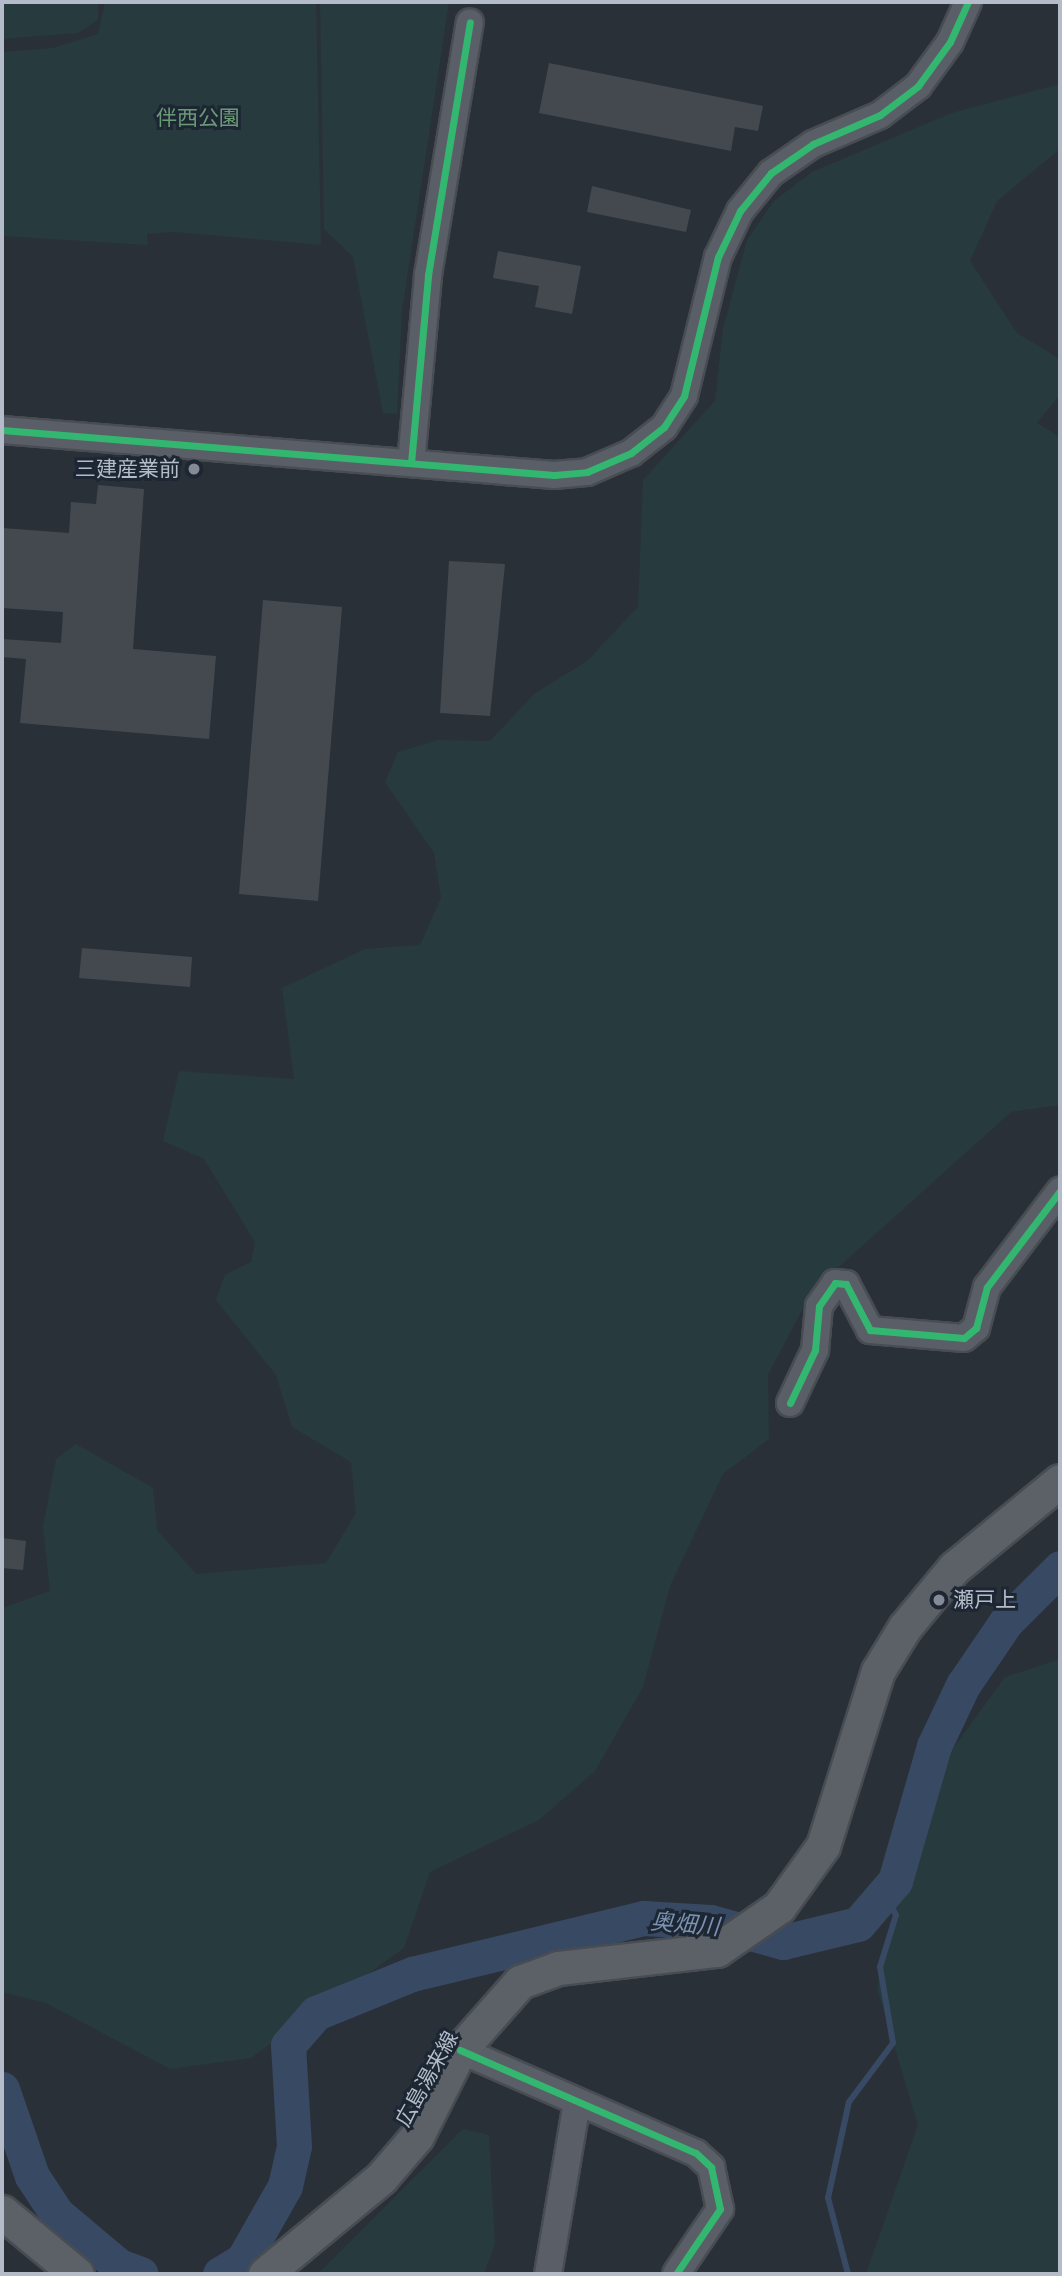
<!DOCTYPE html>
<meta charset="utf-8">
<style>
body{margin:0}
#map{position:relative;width:1062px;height:2276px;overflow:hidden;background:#2a3038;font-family:Inter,"Noto Sans JP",sans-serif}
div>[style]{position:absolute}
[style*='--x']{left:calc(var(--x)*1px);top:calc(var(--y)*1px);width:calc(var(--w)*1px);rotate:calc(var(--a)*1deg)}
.green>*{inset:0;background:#273a3e}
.stream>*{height:6px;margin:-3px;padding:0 3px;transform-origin:3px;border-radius:3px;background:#384963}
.river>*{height:35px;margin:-17.5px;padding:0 17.5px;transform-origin:17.5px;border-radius:17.5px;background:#384963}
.building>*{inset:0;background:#444950}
.roads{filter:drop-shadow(2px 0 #484c53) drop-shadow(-2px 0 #484c53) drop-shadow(0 2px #484c53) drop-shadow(0 -2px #484c53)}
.minor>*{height:26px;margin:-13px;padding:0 13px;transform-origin:13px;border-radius:13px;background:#5a5e66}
.major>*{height:33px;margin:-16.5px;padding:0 16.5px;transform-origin:16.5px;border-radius:16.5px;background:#5c6168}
.cycleway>*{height:7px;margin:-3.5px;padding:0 3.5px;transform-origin:3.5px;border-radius:3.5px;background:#33b770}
.dots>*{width:19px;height:19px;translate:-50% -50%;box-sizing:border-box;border:4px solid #1d2633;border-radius:50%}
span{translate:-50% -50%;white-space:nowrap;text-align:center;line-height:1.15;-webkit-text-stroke:6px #1d2633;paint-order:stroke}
.park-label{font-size:21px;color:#6b9a76}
.poi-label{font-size:21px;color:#b4bcc9}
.right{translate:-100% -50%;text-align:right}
.left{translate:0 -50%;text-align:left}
.street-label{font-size:21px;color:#b4bcc9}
.water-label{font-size:23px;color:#7c92b1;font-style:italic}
.frame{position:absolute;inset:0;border:4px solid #b4bcc9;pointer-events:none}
</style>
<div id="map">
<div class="green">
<i style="clip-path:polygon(2px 2px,98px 2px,98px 20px,78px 33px,2px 39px)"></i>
<i style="clip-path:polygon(105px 2px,316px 2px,321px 245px,174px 232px,147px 234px,148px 245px,2px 236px,2px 52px,53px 48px,98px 34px)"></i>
<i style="clip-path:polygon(320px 2px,449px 2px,402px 311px,397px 414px,383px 413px,353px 257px,324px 229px)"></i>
<i style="clip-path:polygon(1060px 84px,1060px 149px,997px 201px,970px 261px,1017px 333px,1060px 359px,1060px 395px,1037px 423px,1060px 437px,1060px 1105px,1011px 1112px,812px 1291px,768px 1375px,769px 1439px,723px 1474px,670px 1586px,643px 1687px,595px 1771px,539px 1820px,430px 1872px,404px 1948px,251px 2058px,170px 2069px,46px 2003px,2px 1992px,2px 1608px,50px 1591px,43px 1527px,56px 1459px,76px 1444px,153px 1488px,157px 1530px,196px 1574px,326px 1563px,356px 1513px,351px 1462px,292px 1427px,276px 1375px,216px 1300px,225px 1275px,251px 1262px,255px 1242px,204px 1159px,163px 1141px,179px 1071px,294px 1079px,282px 988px,365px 949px,420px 945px,441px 898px,434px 853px,385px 782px,398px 752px,438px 740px,490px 741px,534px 694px,587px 661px,638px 607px,643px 480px,715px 401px,723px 329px,747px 240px,774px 201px,812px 172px,952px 113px)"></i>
<i style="clip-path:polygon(1060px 1659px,1060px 2274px,866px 2274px,918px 2125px,877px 1988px,912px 1835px,949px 1754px,1005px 1677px)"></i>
<i style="clip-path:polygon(463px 2129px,489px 2135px,495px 2244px,484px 2274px,318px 2274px)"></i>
</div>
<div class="stream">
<i style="--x:848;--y:2274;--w:79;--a:-104.7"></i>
<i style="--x:828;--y:2198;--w:98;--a:-77.7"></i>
<i style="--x:849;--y:2102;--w:74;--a:-53.3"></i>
<i style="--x:893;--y:2043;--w:77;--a:-99.7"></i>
<i style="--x:880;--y:1967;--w:54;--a:-72.9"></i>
<i style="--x:896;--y:1915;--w:21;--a:-118"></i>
</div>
<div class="river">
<i style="--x:2;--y:2089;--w:92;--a:71"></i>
<i style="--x:32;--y:2176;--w:45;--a:56.7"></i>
<i style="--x:57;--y:2214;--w:81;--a:40"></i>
<i style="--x:119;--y:2266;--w:23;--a:20"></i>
<i style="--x:220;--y:2274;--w:27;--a:-31"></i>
<i style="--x:243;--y:2260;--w:85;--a:-60.4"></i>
<i style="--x:285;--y:2186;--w:41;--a:-77.3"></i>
<i style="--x:294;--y:2146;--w:101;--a:-93.4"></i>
<i style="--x:288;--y:2045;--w:43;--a:-48.8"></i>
<i style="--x:316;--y:2013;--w:104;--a:-22.1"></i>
<i style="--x:412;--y:1974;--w:239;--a:-13.6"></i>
<i style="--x:644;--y:1918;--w:66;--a:3.5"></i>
<i style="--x:710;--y:1922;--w:76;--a:15.3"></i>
<i style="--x:783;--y:1942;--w:77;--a:-13.5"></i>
<i style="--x:858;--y:1924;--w:57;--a:-49.3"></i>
<i style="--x:895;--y:1881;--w:141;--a:-73.9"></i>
<i style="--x:934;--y:1746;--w:68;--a:-64.6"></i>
<i style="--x:963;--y:1685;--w:76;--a:-55.7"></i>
<i style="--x:1006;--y:1622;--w:76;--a:-45"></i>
</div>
<div class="building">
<i style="clip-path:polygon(549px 63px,763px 106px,758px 131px,735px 127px,731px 151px,539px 113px)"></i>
<i style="clip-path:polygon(592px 186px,691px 210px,686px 232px,587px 212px)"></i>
<i style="clip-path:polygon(498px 251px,581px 266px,572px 314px,535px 307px,539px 286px,493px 278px)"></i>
<i style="clip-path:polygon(98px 485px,144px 489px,133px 649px,216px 656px,209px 739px,20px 723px,26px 659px,2px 657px,2px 639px,61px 643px,63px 612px,2px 608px,2px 528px,69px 533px,71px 502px,96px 504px)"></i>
<i style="clip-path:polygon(449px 561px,505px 564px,490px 716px,440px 713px)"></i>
<i style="clip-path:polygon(263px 600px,342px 607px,318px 901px,239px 894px)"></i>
<i style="clip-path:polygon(82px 948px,192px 957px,190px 987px,79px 978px)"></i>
<i style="clip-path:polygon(2px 1538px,26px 1541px,23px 1570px,2px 1568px)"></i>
</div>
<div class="roads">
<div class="minor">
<i style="--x:2;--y:430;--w:554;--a:4.66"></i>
<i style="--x:554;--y:475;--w:33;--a:-5"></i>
<i style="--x:587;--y:472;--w:48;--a:-23.4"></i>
<i style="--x:631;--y:453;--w:42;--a:-38.2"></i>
<i style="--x:664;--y:427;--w:37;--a:-57"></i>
<i style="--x:684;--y:396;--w:143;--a:-76.3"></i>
<i style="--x:718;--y:257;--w:51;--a:-64.4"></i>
<i style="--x:740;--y:211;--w:49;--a:-50.8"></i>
<i style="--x:771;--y:173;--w:51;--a:-34.6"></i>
<i style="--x:813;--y:144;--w:73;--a:-23.4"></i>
<i style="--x:880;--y:115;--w:48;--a:-37.3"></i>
<i style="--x:918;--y:86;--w:54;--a:-54"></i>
<i style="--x:950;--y:42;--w:44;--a:-65.8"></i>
<i style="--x:411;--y:463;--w:189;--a:-84.8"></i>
<i style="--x:428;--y:275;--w:256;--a:-80.6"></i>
<i style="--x:790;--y:1403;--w:59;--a:-64.7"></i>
<i style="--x:815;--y:1350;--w:44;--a:-84.8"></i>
<i style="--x:819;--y:1306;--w:28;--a:-55"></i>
<i style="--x:835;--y:1283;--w:11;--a:5"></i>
<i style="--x:846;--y:1284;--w:52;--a:62.4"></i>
<i style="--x:870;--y:1330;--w:94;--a:4.9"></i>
<i style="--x:964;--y:1338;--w:16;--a:-40"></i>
<i style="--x:976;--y:1328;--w:42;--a:-75"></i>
<i style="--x:987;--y:1287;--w:121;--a:-52.8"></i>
<i style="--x:460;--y:2050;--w:257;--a:23.6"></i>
<i style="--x:696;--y:2153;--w:21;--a:43"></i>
<i style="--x:711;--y:2167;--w:43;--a:77.9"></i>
<i style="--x:720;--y:2209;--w:78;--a:124.1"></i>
<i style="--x:548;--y:2274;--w:174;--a:-80.4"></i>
</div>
<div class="major">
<i style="--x:2;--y:2212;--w:97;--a:39.6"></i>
<i style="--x:265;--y:2274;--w:151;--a:-39.6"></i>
<i style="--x:381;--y:2178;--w:55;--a:-49.4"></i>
<i style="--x:417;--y:2136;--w:96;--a:-63.4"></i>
<i style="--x:460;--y:2050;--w:91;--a:-48.6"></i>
<i style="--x:520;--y:1982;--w:40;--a:-20.2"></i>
<i style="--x:558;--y:1968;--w:160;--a:-6.5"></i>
<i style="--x:717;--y:1950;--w:75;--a:-34.7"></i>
<i style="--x:779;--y:1907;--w:75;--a:-54.2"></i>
<i style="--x:823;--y:1846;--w:183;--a:-72.6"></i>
<i style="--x:878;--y:1671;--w:52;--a:-58.5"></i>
<i style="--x:905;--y:1627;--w:77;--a:-50.3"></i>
<i style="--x:954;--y:1568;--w:137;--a:-39.4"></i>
</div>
</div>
<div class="cycleway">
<i style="--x:2;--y:430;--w:554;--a:4.66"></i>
<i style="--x:554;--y:475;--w:33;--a:-5"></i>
<i style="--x:587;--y:472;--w:48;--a:-23.4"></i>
<i style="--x:631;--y:453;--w:42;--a:-38.2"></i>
<i style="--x:664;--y:427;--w:37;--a:-57"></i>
<i style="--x:684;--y:396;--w:143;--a:-76.3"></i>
<i style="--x:718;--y:257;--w:51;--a:-64.4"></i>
<i style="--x:740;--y:211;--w:49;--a:-50.8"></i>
<i style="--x:771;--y:173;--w:51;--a:-34.6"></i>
<i style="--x:813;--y:144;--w:73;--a:-23.4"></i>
<i style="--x:880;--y:115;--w:48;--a:-37.3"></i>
<i style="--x:918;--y:86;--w:54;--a:-54"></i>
<i style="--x:950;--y:42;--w:44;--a:-65.8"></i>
<i style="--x:411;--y:463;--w:189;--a:-84.8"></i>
<i style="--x:428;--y:275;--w:256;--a:-80.6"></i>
<i style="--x:790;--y:1403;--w:59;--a:-64.7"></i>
<i style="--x:815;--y:1350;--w:44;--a:-84.8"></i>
<i style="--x:819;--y:1306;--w:28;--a:-55"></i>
<i style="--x:835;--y:1283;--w:11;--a:5"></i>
<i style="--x:846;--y:1284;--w:52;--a:62.4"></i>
<i style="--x:870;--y:1330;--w:94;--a:4.9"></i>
<i style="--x:964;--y:1338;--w:16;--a:-40"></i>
<i style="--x:976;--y:1328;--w:42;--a:-75"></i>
<i style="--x:987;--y:1287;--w:121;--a:-52.8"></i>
<i style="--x:460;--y:2050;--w:257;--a:23.6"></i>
<i style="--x:696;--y:2153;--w:21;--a:43"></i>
<i style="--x:711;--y:2167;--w:43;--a:77.9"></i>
<i style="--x:720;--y:2209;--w:78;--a:124.1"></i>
</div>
<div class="dots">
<i style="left:194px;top:469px;background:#848b96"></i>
<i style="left:939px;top:1600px;background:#848b96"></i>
</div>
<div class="park-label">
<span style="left:198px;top:118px">伴西公園</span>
</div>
<div class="poi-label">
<span class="right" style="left:180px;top:469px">三建産業前</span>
<span class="left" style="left:953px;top:1600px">瀬戸上</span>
</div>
<div class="street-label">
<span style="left:427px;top:2079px;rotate:-61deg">広島湯来線</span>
</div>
<div class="water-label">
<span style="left:685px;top:1924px;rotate:5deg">奥畑川</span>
</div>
<div class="frame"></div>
</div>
